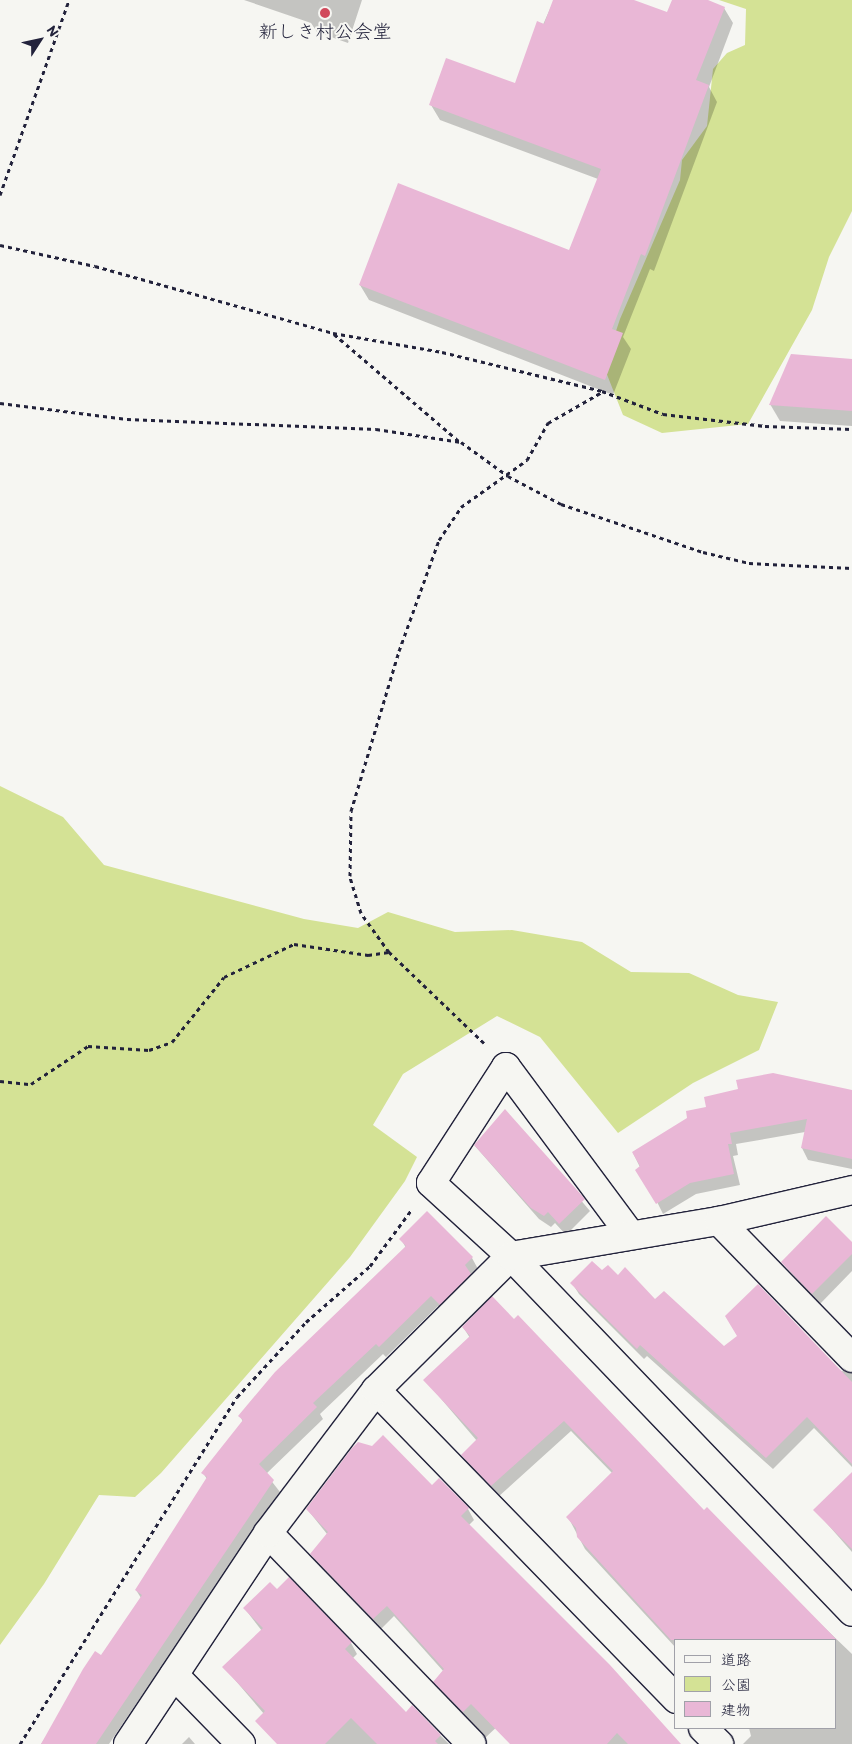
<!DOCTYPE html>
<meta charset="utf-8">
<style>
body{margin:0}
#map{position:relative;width:852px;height:1744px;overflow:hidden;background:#f6f6f2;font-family:Itim,"Klee One",sans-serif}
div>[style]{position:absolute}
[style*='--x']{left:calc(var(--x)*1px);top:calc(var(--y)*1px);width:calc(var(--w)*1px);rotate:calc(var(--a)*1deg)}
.green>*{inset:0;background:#d4e295}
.shadow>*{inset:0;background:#0003}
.building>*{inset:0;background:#e9b7d6}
.path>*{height:3px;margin-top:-1.5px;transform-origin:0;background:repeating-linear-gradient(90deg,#22223b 0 4px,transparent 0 8px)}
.roads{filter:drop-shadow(1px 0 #22223b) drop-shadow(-1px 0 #22223b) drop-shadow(0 1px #22223b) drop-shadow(0 -1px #22223b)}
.minor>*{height:28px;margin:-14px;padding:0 14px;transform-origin:14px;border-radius:14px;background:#f6f6f2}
.dots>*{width:14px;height:14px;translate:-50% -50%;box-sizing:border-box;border:2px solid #f6f6f2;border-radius:50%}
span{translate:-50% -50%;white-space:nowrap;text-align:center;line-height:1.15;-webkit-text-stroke:4px #f6f6f2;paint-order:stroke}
.poi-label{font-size:19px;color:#22223b}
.legend{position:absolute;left:674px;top:1639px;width:162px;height:90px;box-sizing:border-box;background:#f6f6f2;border:1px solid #a1a1a9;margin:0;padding:6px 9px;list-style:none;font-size:15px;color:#22223b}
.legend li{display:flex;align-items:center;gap:10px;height:25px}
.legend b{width:25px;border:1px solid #a1a1a9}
.north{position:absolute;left:15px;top:15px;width:50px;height:50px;-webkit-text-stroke:4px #f6f6f2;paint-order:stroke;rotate:55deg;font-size:14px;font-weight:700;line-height:20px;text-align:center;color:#22223b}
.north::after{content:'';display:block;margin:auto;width:18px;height:22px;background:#22223b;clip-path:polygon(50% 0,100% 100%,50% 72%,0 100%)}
</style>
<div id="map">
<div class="green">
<i style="clip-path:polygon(719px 0,852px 0,852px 211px,829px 257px,812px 310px,748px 424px,662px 433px,623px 415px,604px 367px,620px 319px,680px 180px,682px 160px,707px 126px,713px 69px,727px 53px,745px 45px,746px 9px)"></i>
<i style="clip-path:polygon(0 786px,63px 817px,104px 865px,304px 919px,358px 928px,388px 912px,455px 932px,512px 930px,582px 942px,631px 972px,689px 973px,738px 995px,778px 1002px,759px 1050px,693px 1083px,618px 1133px,540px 1037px,497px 1016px,403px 1074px,373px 1125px,417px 1157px,405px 1181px,350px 1257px,161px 1473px,135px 1497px,99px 1495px,44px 1584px,0 1645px)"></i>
</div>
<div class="shadow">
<i style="clip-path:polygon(244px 0,362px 0,348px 43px,317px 32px,311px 23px)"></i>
<i style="clip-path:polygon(554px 0,631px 0,668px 14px,673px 0,704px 0,724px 8px,733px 23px,709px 87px,717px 102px,654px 271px,650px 269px,623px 337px,631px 349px,613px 395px,369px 300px,360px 285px,570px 252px,598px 179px,440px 120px,431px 105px,516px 85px)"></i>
<i style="clip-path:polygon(852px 360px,852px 426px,780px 421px,770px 404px)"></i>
<i style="clip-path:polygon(852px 1091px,852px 1169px,808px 1160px,802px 1148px,805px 1132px,736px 1144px,738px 1155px,733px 1156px,740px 1185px,696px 1194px,663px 1214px,633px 1153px)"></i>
<i style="clip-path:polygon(505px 1111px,590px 1211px,566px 1235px,555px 1223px,551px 1227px,539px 1219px,475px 1146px)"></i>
<i style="clip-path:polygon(401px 1239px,472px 1258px,478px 1269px,471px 1276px,476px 1286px,447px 1315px,438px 1306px,386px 1357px,383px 1354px,320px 1414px,323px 1419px,266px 1474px,280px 1492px,109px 1744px,41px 1744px,141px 1598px,136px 1590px,207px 1479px,203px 1473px,243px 1422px,240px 1416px,406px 1248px)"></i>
<i style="clip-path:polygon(852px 1244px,852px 1271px,819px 1305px,782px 1262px)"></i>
<i style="clip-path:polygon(602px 1271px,618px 1277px,724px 1348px,852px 1373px,852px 1467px,814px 1428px,773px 1469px,647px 1356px,644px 1359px,579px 1294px,572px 1283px)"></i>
<i style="clip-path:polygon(463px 1327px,704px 1512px,852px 1654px,852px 1744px,743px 1744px,751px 1736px,749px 1728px,836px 1728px,836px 1640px,676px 1640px,676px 1648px,585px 1549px,568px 1517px,612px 1473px,571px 1431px,498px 1497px,469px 1467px,463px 1455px,477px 1441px,425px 1380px,470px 1338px)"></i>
<i style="clip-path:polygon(852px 1474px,852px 1552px,815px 1510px)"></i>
<i style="clip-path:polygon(439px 1479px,468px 1509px,474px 1520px,469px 1525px,679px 1744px,522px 1744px,501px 1723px,485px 1738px,441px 1693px,435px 1682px,444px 1672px,394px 1616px,380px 1630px,318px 1566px,312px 1554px,327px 1534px,307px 1509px,432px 1487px)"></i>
<i style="clip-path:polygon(277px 1590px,351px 1643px,357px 1654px,352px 1659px,406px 1714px,412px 1707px,449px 1744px,280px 1744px,264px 1714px,224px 1667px,262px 1631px,245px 1609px)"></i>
<i style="clip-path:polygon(189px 1737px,195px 1744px,182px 1744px)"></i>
</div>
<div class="building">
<i style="clip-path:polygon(553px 0,634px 0,667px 12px,672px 0,708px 0,725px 7px,696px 80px,709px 85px,645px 256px,641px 254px,612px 329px,623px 333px,605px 380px,359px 285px,398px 183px,569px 250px,601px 169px,429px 105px,446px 58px,515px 83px,537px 21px,544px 24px)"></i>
<i style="clip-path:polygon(791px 354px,852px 359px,852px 411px,769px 405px)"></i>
<i style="clip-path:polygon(773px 1073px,852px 1090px,852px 1159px,801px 1148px,807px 1119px,730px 1133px,732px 1144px,728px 1144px,734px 1174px,690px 1183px,656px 1204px,635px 1170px,640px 1166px,632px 1152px,687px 1118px,686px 1111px,706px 1107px,704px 1097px,738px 1089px,736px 1080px)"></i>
<i style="clip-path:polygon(505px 1109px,585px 1199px,559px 1224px,548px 1212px,544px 1216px,531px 1208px,474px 1145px)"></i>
<i style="clip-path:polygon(427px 1211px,473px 1257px,465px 1265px,471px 1274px,440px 1305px,431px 1296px,379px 1347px,376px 1344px,313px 1403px,317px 1407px,259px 1464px,274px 1480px,96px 1744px,41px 1744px,83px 1669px,95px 1651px,101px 1655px,142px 1595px,135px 1590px,207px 1477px,201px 1473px,243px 1420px,238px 1416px,275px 1372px,406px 1246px,399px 1239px)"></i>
<i style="clip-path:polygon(826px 1216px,852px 1242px,852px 1254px,812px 1294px,781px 1262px)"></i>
<i style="clip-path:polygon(592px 1261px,602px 1270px,608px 1265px,618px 1275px,625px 1267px,655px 1299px,664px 1291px,724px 1346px,737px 1336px,725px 1316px,758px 1284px,852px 1382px,852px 1464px,807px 1417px,766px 1458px,640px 1345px,637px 1349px,570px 1283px)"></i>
<i style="clip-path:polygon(492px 1296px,514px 1319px,518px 1315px,704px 1510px,707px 1507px,837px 1640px,671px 1640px,577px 1537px,576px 1528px,566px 1517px,613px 1471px,564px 1421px,491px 1486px,461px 1455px,478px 1438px,423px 1380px,470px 1336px,462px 1327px)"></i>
<i style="clip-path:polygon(383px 1435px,432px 1485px,439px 1478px,469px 1508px,461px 1516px,610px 1665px,681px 1744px,628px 1744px,617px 1733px,607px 1744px,510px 1744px,471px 1704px,463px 1712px,433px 1682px,444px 1669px,387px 1606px,373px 1619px,310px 1554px,328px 1532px,306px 1509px,352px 1448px,358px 1442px,372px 1446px)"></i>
<i style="clip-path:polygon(852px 1472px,852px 1549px,813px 1510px)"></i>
<i style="clip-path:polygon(289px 1577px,352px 1642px,345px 1649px,406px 1712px,412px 1705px,441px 1735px,435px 1741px,438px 1744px,377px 1744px,351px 1718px,325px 1744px,277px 1744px,255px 1721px,265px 1711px,222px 1667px,263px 1628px,243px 1608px,270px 1582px,277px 1589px)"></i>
</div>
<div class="path">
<i style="--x:0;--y:195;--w:207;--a:-70.5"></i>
<i style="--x:0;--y:245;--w:97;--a:12.5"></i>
<i style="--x:95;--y:266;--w:247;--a:15.7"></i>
<i style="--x:333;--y:333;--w:111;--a:9.9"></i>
<i style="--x:442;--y:352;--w:165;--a:13.7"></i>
<i style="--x:602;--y:391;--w:65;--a:20.7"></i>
<i style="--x:663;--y:414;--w:103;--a:6.7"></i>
<i style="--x:765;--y:426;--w:87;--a:2"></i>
<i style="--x:334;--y:334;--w:166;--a:40.6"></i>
<i style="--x:0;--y:403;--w:128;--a:7.2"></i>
<i style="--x:127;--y:419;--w:249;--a:2.3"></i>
<i style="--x:376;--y:429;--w:86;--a:8.7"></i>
<i style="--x:461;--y:442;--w:58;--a:35.9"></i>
<i style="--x:508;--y:476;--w:60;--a:27.8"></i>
<i style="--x:561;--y:504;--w:150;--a:18.7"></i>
<i style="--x:703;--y:552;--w:47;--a:13.4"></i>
<i style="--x:749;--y:563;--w:103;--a:2.8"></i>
<i style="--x:484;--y:1043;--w:132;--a:-136.2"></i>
<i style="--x:389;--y:952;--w:48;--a:-125.7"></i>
<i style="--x:361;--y:913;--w:39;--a:-107"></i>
<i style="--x:350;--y:876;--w:65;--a:-89.1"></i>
<i style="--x:351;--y:811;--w:167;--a:-73.3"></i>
<i style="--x:399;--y:651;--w:118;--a:-70.2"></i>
<i style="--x:439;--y:540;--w:40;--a:-56"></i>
<i style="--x:461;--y:507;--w:81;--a:-35.5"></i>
<i style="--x:527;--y:460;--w:43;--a:-60.4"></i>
<i style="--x:548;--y:423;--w:62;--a:-29.9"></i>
<i style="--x:0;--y:1081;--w:31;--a:6"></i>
<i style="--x:31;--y:1084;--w:69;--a:-33.7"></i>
<i style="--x:88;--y:1046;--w:61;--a:3.8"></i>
<i style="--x:149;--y:1050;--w:24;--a:-19"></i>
<i style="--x:172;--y:1042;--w:83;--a:-51.3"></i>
<i style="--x:224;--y:977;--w:77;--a:-25.2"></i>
<i style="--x:294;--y:944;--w:75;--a:8.5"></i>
<i style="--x:368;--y:955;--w:21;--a:-8"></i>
<i style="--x:20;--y:1744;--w:409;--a:-58"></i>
<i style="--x:237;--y:1397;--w:102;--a:-47.4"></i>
<i style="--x:306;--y:1322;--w:85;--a:-41.2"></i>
<i style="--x:370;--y:1266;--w:71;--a:-53.6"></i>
</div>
<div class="roads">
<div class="minor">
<i style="--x:719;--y:1221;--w:191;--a:45.8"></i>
<i style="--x:630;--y:1234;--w:208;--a:-126.6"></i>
<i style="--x:506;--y:1067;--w:138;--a:122.9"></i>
<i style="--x:431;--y:1183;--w:108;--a:42.4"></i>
<i style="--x:511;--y:1256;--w:493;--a:46.2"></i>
<i style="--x:376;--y:1390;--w:431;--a:45.8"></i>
<i style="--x:268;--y:1533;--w:293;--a:46"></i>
<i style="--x:174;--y:1675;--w:96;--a:45.8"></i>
<i style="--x:703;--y:1728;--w:23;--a:45"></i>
<i style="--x:128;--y:1744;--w:253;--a:-56.4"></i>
<i style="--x:268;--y:1533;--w:179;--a:-52.9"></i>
<i style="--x:376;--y:1390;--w:190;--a:-44.8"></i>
<i style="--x:511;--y:1256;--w:211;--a:-9.6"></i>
<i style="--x:719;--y:1221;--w:137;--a:-13.1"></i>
</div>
</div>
<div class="dots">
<i style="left:325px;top:13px;background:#d1495b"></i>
</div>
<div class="poi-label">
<span style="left:325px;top:32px">新しき村公会堂</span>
</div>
<ul class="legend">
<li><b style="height:6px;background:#f6f6f2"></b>道路</li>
<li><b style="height:14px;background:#d4e295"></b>公園</li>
<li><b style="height:14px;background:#e9b7d6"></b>建物</li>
</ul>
<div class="north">N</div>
</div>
